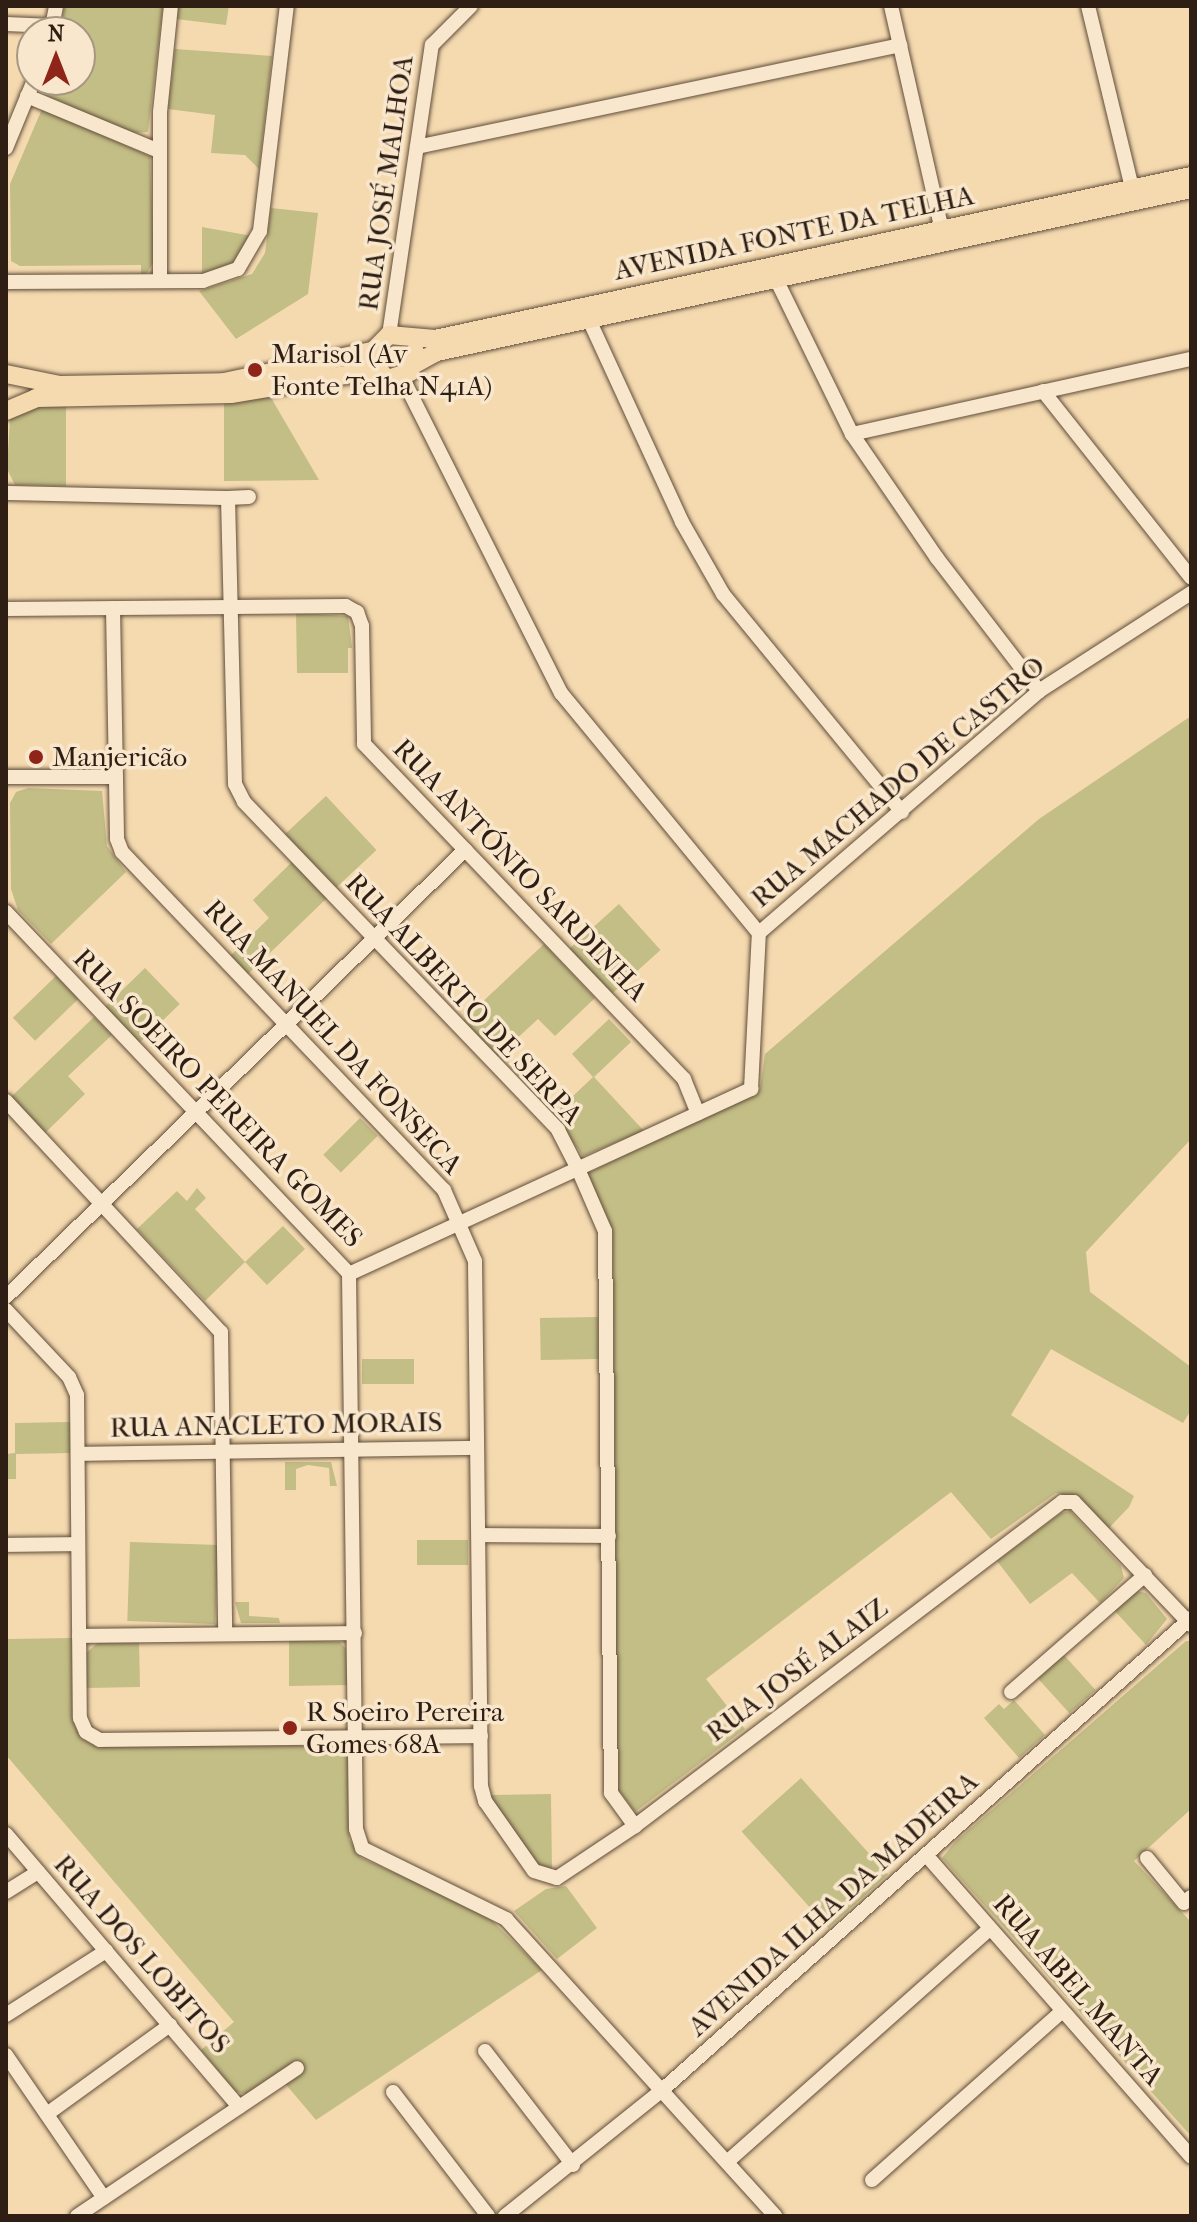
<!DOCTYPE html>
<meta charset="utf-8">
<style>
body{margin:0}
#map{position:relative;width:1197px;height:2222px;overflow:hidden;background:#f5dab0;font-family:"IM FELL French Canon",serif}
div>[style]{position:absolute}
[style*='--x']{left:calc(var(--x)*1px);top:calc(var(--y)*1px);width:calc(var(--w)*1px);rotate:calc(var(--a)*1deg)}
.green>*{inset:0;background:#c3bd86;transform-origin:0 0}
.roads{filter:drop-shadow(0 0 2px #604d3a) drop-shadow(0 0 2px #604d3a)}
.minor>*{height:14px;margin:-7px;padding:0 7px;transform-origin:7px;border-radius:7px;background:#f8e7cc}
.major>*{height:18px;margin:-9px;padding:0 9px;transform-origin:9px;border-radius:9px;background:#f5dab0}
.dots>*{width:22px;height:22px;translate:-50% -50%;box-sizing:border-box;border:4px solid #f8e7cc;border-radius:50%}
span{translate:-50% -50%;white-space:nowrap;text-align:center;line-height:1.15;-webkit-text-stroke:7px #f8e7cc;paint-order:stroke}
.street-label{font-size:28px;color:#2e1e13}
.poi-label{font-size:28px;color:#2e1e13}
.left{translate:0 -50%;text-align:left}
.frame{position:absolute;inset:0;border:8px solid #2e1e13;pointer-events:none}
.north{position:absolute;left:16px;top:16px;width:80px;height:80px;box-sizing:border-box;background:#f8e7cc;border:2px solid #a79782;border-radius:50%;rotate:0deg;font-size:22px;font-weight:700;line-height:32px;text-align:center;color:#2e1e13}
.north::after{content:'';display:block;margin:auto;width:28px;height:36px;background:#8f2418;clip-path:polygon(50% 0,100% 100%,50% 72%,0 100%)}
</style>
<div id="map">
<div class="green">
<div style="clip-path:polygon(64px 6px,163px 6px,148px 132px,133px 133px,45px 95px,44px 80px,80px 80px,80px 32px,61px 32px)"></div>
<div style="clip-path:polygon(177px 6px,229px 6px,226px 25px,176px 19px)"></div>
<div style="clip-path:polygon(175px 49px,272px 56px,259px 169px,245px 155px,211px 153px,215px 115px,168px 109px)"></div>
<div style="clip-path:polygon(42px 109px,150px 156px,154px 261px,147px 273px,141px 275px,141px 265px,20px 266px,11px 261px,10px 184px)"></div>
<div style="clip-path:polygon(271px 208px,318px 213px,308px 294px,236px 339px,199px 291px,252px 274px,265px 253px)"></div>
<div style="clip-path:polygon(202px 227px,252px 236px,231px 266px,202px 275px)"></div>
<div style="clip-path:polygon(270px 396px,319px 480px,224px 481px,224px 403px)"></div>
<div style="clip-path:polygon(66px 406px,66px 486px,15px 485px,7px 469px,10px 419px,36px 407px)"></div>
<div style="clip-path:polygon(296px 613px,348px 616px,352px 648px,348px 648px,348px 673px,297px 673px)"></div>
<div style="clip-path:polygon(1191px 716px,1191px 1139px,1086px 1252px,1090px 1292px,1191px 1367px,1191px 1410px,1183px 1423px,1051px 1349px,1011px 1415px,1134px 1496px,1129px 1507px,1107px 1530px,1082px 1500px,1056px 1493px,991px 1539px,951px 1492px,706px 1679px,745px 1729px,635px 1812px,617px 1788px,613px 1233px,586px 1174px,760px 1089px,765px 1054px,1039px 819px)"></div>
<div style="clip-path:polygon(28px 788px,102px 791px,107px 846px,126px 872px,51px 944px,18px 910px,11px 889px,10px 803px,16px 792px)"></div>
<div style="left:326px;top:796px;width:74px;height:57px;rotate:47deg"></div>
<div style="clip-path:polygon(293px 861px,327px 898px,247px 975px,229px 957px,269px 918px,253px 900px)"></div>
<div style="left:619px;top:904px;width:62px;height:69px;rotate:48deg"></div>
<div style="clip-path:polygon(544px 944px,595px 998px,555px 1036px,538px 1019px,497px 1057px,462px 1021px)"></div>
<div style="left:145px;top:968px;width:50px;height:56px;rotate:46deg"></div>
<div style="left:56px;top:976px;width:32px;height:60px;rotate:46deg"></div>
<div style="clip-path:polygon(94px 1017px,112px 1035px,68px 1076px,85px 1094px,45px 1133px,11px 1097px)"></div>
<div style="clip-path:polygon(609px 1019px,631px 1042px,594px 1077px,644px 1131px,583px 1156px,553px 1115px,593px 1077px,572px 1054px)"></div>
<div style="left:360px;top:1118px;width:25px;height:52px;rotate:45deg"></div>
<div style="clip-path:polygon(197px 1188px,206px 1198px,195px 1209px,245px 1262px,283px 1226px,305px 1249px,267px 1285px,245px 1262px,205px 1301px,137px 1229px,177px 1191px,187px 1201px)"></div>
<div style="left:598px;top:1317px;width:42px;height:58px;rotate:89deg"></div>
<div style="left:362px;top:1359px;width:52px;height:25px"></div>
<div style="clip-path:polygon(71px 1422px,71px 1453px,16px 1454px,16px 1479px,6px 1479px,6px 1454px,15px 1453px,15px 1423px)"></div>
<div style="clip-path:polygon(285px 1462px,331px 1462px,337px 1486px,330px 1486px,329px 1468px,308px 1465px,296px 1469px,296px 1490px,285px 1490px)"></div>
<div style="clip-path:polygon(1070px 1511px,1121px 1566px,1124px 1578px,1100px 1603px,1072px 1573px,1030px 1604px,997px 1561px,1061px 1513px)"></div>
<div style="left:468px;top:1540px;width:25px;height:51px;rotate:90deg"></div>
<div style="left:218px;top:1545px;width:79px;height:88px;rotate:92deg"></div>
<div style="clip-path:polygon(1137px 1591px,1146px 1593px,1167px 1619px,1146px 1645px,1114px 1610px)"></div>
<div style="clip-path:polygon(235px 1602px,249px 1602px,249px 1616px,279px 1618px,280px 1623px,241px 1623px)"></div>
<div style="clip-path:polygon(7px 1618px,7px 1639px,73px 1638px,74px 1722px,82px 1739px,91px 1744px,343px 1746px,348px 1757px,349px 1839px,361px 1858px,483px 1912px,542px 1970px,316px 2120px,277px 2074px,247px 2094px,236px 2092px,201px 2050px,234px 2022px,6px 1755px)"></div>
<div style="clip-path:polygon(289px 1640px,340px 1642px,346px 1649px,347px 1685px,289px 1686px)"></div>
<div style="clip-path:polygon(1186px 1641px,1191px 1641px,1191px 1809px,1134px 1861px,1191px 1922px,1191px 2136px,942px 1858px,955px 1842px)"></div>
<div style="clip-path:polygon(99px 1642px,139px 1642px,140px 1687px,86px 1688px,86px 1653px)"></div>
<div style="left:1064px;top:1655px;width:47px;height:35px;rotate:48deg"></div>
<div style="clip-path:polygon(1014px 1700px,1045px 1735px,1019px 1758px,984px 1718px,999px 1704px,1004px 1709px)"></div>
<div style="left:801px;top:1778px;width:130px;height:80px;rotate:48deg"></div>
<div style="clip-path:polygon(551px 1794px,552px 1873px,539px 1866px,489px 1795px)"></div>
<div style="clip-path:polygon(566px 1886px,597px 1928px,557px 1959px,514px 1911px,546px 1889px)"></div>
</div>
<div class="roads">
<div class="minor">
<div style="--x:891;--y:6;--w:240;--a:77.2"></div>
<div style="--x:1088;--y:6;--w:195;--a:76.4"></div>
<div style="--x:6;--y:24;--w:47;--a:2.4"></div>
<div style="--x:51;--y:32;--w:26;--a:-79"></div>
<div style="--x:27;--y:96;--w:143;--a:22.6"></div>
<div style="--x:417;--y:147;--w:494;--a:-11.9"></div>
<div style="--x:6;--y:148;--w:74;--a:-67.6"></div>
<div style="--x:776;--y:279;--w:173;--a:63.9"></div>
<div style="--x:852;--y:434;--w:150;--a:55.6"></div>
<div style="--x:937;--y:558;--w:168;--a:52.5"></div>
<div style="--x:160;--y:281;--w:169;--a:-90"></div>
<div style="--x:160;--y:112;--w:107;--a:-84.1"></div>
<div style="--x:6;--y:282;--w:197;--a:-0.3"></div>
<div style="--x:203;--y:281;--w:37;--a:-19"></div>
<div style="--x:238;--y:269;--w:44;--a:-59.9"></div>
<div style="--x:260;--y:231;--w:227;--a:-83.2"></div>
<div style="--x:585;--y:311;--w:232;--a:65.3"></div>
<div style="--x:682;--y:522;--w:83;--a:60.3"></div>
<div style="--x:723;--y:594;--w:282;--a:50.6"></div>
<div style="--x:389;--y:335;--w:293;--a:-81.6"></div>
<div style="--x:432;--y:45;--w:55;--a:-45"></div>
<div style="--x:402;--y:377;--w:354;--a:63.3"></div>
<div style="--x:561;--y:693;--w:311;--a:50.5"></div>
<div style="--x:1043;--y:391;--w:238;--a:51.6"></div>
<div style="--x:852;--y:434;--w:347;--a:-12.5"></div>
<div style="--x:6;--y:493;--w:222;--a:1.3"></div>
<div style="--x:228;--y:498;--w:286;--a:88.6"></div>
<div style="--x:235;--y:784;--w:20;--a:63"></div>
<div style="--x:244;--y:802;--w:454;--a:46.2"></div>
<div style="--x:558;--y:1130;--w:44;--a:62.9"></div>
<div style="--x:578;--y:1169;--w:68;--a:66.5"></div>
<div style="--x:605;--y:1231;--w:562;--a:89.39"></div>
<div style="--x:611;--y:1793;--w:41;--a:54"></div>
<div style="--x:228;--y:498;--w:21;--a:-3"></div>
<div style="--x:113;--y:608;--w:231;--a:89"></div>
<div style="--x:117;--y:839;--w:14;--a:69"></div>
<div style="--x:122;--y:852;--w:467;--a:46.4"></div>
<div style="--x:444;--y:1190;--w:77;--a:66.4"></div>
<div style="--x:475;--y:1261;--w:525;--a:89.35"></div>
<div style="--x:481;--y:1786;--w:16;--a:75"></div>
<div style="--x:485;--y:1801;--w:85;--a:55"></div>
<div style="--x:534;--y:1871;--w:24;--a:17"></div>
<div style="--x:557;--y:1878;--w:94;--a:-33.7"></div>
<div style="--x:635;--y:1826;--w:536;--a:-37.19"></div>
<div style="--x:1062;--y:1502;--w:12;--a:0"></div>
<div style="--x:1074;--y:1502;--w:170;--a:46.4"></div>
<div style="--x:6;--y:609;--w:340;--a:-0.5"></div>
<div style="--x:346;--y:606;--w:13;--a:29"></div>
<div style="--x:357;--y:612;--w:15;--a:70"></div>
<div style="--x:362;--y:626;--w:118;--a:89"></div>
<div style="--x:364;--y:744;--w:463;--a:46.3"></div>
<div style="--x:684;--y:1079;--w:37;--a:68"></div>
<div style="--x:6;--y:777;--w:110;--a:0"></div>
<div style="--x:6;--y:912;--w:499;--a:46.5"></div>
<div style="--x:349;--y:1274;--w:555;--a:89.28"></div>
<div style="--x:356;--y:1829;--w:20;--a:72"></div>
<div style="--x:362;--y:1848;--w:161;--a:26.2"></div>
<div style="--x:506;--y:1919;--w:401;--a:47.8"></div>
<div style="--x:759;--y:933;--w:370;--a:-40.8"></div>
<div style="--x:1039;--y:691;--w:181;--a:-32.8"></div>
<div style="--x:6;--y:1101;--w:316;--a:47.1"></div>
<div style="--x:221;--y:1332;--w:302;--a:89.2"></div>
<div style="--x:349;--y:1274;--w:443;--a:-24.7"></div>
<div style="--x:751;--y:1089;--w:156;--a:-87.1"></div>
<div style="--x:6;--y:1297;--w:641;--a:-44.24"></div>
<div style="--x:6;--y:1310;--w:92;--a:46.8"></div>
<div style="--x:69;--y:1377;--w:20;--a:66"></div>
<div style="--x:77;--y:1395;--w:323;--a:89.5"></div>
<div style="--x:80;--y:1718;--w:15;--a:67"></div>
<div style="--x:86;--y:1732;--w:16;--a:30"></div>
<div style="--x:100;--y:1740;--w:381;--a:-0.6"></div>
<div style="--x:78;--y:1454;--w:396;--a:-0.9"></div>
<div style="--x:479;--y:1535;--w:130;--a:0.4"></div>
<div style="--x:6;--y:1545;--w:72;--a:-0.8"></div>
<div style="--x:79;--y:1636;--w:276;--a:-0.6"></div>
<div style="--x:1011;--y:1692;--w:178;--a:-41.1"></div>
<div style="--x:6;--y:1834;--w:359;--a:49.5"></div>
<div style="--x:927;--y:1856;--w:400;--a:48.7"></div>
<div style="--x:1147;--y:1858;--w:58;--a:50.6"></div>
<div style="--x:1184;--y:1903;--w:9;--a:-41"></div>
<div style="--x:6;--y:1892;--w:38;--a:-32"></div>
<div style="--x:6;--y:2015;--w:119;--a:-32.6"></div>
<div style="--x:485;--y:2051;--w:144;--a:52.3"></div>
<div style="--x:6;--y:2055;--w:173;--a:55.6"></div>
<div style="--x:393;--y:2092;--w:156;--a:52.5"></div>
<div style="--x:47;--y:2114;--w:152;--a:-35.9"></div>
<div style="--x:727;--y:2162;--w:351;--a:-41.6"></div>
<div style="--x:872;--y:2180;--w:253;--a:-41.6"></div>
<div style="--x:77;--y:2216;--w:265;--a:-33.9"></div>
<div style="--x:505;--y:2216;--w:198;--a:-38.7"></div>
<div style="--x:660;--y:2092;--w:712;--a:-41.75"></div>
</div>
<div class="major">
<div style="--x:415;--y:364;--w:25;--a:-29"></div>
<div style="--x:437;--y:352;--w:771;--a:-12.2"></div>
<div style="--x:6;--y:374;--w:55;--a:11.5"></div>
<div style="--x:60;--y:385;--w:164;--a:-1"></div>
<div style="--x:224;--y:382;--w:152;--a:-11.8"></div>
<div style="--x:384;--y:376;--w:19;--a:-129"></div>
<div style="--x:372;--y:361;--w:10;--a:-84"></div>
<div style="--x:373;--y:351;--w:23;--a:-45"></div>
<div style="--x:389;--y:335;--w:46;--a:5"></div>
<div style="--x:435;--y:339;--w:773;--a:-12.17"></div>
<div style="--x:6;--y:411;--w:33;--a:-23"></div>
<div style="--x:36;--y:398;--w:195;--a:-1.2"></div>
<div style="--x:231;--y:394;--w:129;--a:-9.4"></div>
<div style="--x:358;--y:373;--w:33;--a:9"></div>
<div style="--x:391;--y:378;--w:20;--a:-18"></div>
<div style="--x:410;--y:372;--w:21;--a:-76"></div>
</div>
</div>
<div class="dots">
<div style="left:255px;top:370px;background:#8f2418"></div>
<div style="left:36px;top:757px;background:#8f2418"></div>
<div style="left:290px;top:1728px;background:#8f2418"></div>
</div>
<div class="street-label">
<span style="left:386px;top:183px;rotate:-82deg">RUA JOSÉ MALHOA</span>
<span style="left:794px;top:233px;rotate:-12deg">AVENIDA FONTE DA TELHA</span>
<span style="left:898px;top:782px;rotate:-40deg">RUA MACHADO DE CASTRO</span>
<span style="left:520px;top:870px;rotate:46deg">RUA ANTÓNIO SARDINHA</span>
<span style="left:464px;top:999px;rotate:47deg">RUA ALBERTO DE SERPA</span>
<span style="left:333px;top:1037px;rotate:47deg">RUA MANUEL DA FONSECA</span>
<span style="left:218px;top:1098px;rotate:46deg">RUA SOEIRO PEREIRA GOMES</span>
<span style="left:276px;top:1425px;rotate:-1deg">RUA ANACLETO MORAIS</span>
<span style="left:797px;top:1670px;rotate:-37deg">RUA JOSÉ ALAIZ</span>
<span style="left:833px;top:1904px;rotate:-42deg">AVENIDA ILHA DA MADEIRA</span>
<span style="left:142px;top:1954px;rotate:49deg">RUA DOS LOBITOS</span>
<span style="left:1078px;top:1990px;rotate:49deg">RUA ABEL MANTA</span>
</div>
<div class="poi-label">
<span class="left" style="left:271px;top:370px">Marisol (Av<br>Fonte Telha N41A)</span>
<span class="left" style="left:52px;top:757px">Manjericão</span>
<span class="left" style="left:306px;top:1728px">R Soeiro Pereira<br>Gomes 68A</span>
</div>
<div class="frame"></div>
<div class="north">N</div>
</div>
